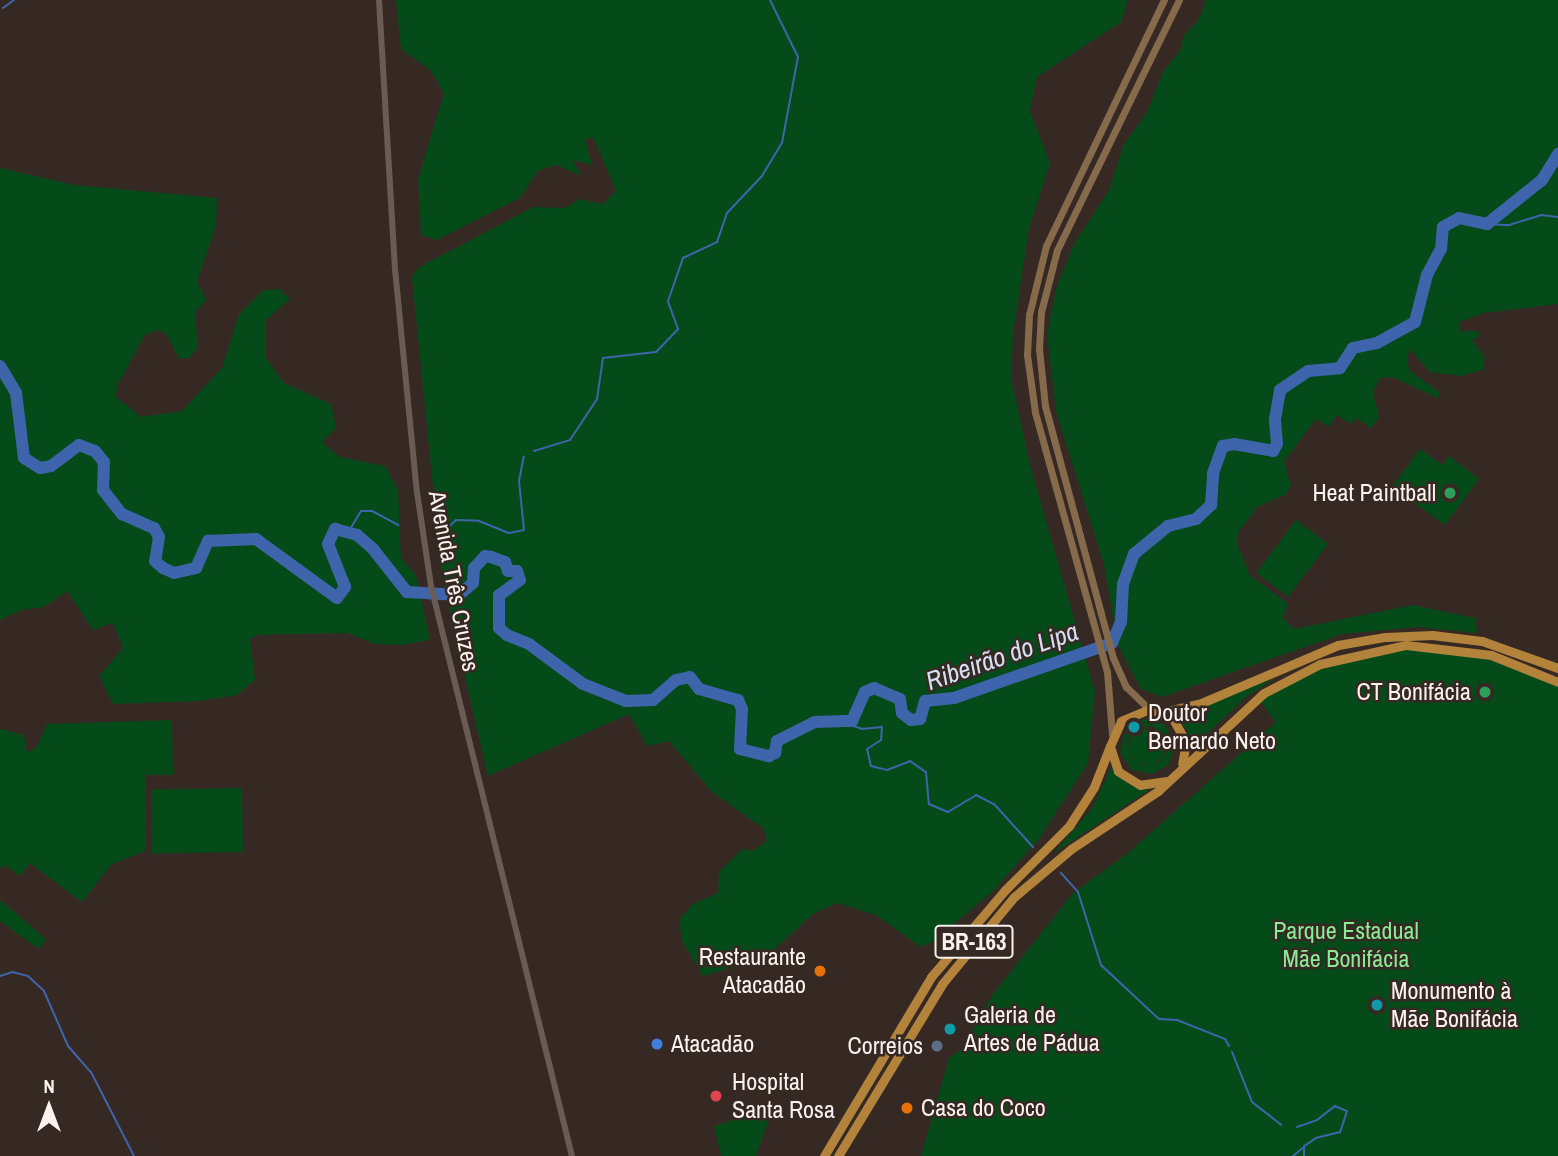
<!DOCTYPE html>
<meta charset="utf-8">
<style>
body{margin:0}
#map{position:relative;width:1558px;height:1156px;overflow:hidden;background:#362923;font-family:"Archivo Narrow",sans-serif}
div>[style]{position:absolute}
[style*='--x']{left:calc(var(--x)*1px);top:calc(var(--y)*1px);width:calc(var(--w)*1px);rotate:calc(var(--a)*1deg)}
.green>*{inset:0;background:#054b19;transform-origin:0 0}
.round{border-radius:50%}
.stream>*{height:2px;margin:-1px;padding:0 1px;transform-origin:1px;border-radius:1px;background:#3e65ab}
.river>*{height:12px;margin:-6px;padding:0 6px;transform-origin:6px;border-radius:6px;background:#3e65ab}
.tertiary>*{height:6px;margin:-3px;padding:0 3px;transform-origin:3px;border-radius:3px;background:#6a5c54}
.secondary>*{height:7px;margin:-3.5px;padding:0 3.5px;transform-origin:3.5px;border-radius:3.5px;background:#856b4b}
.trunk>*{height:9px;margin:-4.5px;padding:0 4.5px;transform-origin:4.5px;border-radius:4.5px;background:#b3833c}
.dots>*{width:19px;height:19px;translate:-50% -50%;box-sizing:border-box;border:4px solid #362923;border-radius:50%}
span{translate:-50% -50%;white-space:nowrap;text-align:center;line-height:1.15;-webkit-text-stroke:5px #362923;paint-order:stroke}
.shield-label span{padding:2px 5px;background:#362923;border:2px solid;border-radius:5px;-webkit-text-stroke-width:0}
.shield-label{font-size:23px;color:#fbf2ee;font-weight:700}
.poi-label{font-size:24px;color:#fbf2ee}
.right{translate:-100% -50%;text-align:right}
.left{translate:0 -50%;text-align:left}
.street-label{font-size:24px;color:#fbf2ee}
.park-label{font-size:24px;color:#88eb96}
.water-label{font-size:26px;color:#d5e0f4;font-style:italic}
.north{position:absolute;left:14px;top:1072px;width:70px;height:70px;-webkit-text-stroke:5px #362923;paint-order:stroke;rotate:0deg;font-size:19px;font-weight:700;line-height:28px;text-align:center;color:#fbf2ee}
.north::after{content:'';display:block;margin:auto;width:24px;height:32px;background:#fbf2ee;clip-path:polygon(50% 0,100% 100%,50% 72%,0 100%)}
</style>
<div id="map">
<div class="green">
<div style="clip-path:polygon(396px 0,1128px 0,1121px 22px,1037px 77px,1030px 111px,1050px 163px,1029px 228px,1013px 334px,1011px 379px,1031px 469px,1095px 691px,1088px 763px,1039px 839px,993px 891px,934px 941px,921px 947px,876px 915px,837px 903px,813px 914px,767px 956px,703px 976px,682px 941px,679px 920px,693px 904px,718px 893px,719px 872px,742px 849px,752px 851px,767px 841px,763px 828px,711px 791px,669px 741px,647px 746px,629px 714px,488px 776px,442px 576px,412px 278px,418px 268px,533px 207px,565px 208px,579px 199px,603px 204px,616px 191px,593px 137px,585px 140px,592px 165px,573px 160px,581px 176px,556px 165px,538px 171px,520px 198px,437px 240px,421px 235px,418px 179px,444px 93px,430px 70px,401px 49px)"></div>
<div style="clip-path:polygon(1206px 0,1558px 0,1558px 304px,1484px 313px,1459px 322px,1459px 331px,1477px 331px,1480px 336px,1472px 340px,1485px 358px,1483px 370px,1474px 372px,1462px 376px,1430px 372px,1411px 350px,1407px 356px,1409px 370px,1440px 393px,1438px 398px,1392px 377px,1380px 378px,1373px 392px,1379px 417px,1371px 428px,1356px 418px,1351px 424px,1337px 415px,1329px 427px,1316px 419px,1284px 462px,1291px 485px,1287px 494px,1257px 507px,1238px 533px,1238px 546px,1250px 575px,1288px 604px,1283px 618px,1294px 629px,1413px 605px,1475px 618px,1477px 633px,1418px 627px,1342px 634px,1162px 697px,1141px 689px,1118px 645px,1104px 565px,1056px 411px,1047px 334px,1056px 289px,1073px 246px,1110px 188px,1123px 146px,1147px 112px,1164px 70px,1180px 51px,1184px 36px,1199px 19px)"></div>
<div style="clip-path:polygon(0 168px,74px 185px,217px 198px,216px 226px,197px 282px,206px 300px,195px 312px,198px 348px,189px 358px,179px 359px,167px 335px,158px 330px,145px 335px,117px 386px,116px 397px,141px 417px,182px 411px,222px 368px,239px 314px,264px 290px,279px 289px,290px 299px,266px 320px,266px 358px,284px 383px,331px 404px,336px 428px,322px 442px,340px 457px,385px 466px,398px 490px,401px 558px,416px 575px,430px 640px,401px 645px,375px 644px,347px 633px,257px 635px,250px 639px,255px 680px,237px 695px,199px 701px,113px 704px,99px 676px,123px 648px,113px 623px,93px 630px,67px 591px,44px 607px,22px 610px,0 620px)"></div>
<div style="clip-path:polygon(1420px 449px,1442px 465px,1449px 456px,1479px 479px,1445px 525px,1392px 487px)"></div>
<div style="left:1296px;top:520px;width:40px;height:66px;rotate:37deg"></div>
<div style="clip-path:polygon(1407px 649px,1475px 655px,1558px 684px,1558px 1156px,921px 1156px,949px 1058px,963px 1048px,993px 994px,1073px 893px,1128px 853px,1276px 722px,1260px 701px,1294px 680px,1333px 664px)"></div>
<div style="clip-path:polygon(1274px 678px,1245px 698px,1190px 749px,1187px 730px,1176px 716px)"></div>
<div style="clip-path:polygon(evenodd,1143px 719px,1164px 724px,1175px 743px,1169px 764px,1152px 774px,1132px 770px,1120px 752px,1126px 729px,1143px 719px,1152px 726px,1164px 734px,1168px 750px,1159px 763px,1143px 766px,1131px 758px,1127px 741px,1137px 728px,1152px 726px)"></div>
<div style="clip-path:polygon(172px 720px,173px 775px,145px 775px,146px 851px,112px 864px,82px 902px,30px 863px,20px 876px,6px 866px,0 868px,0 729px,24px 735px,27px 752px,36px 748px,47px 724px)"></div>
<div class="round" style="left:1129px;top:729px;width:36px;height:36px"></div>
<div style="clip-path:polygon(1111px 768px,1131px 786px,1150px 789px,1053px 854px,1093px 807px)"></div>
<div style="left:242px;top:788px;width:64px;height:91px;rotate:89deg"></div>
<div style="clip-path:polygon(0 900px,46px 939px,39px 949px,0 921px)"></div>
<div style="clip-path:polygon(773px 1108px,756px 1156px,721px 1156px,714px 1126px)"></div>
</div>
<div class="stream">
<div style="--x:3;--y:8;--w:14;--a:-36"></div>
<div style="--x:1487;--y:224;--w:22;--a:3"></div>
<div style="--x:1509;--y:225;--w:34;--a:-17"></div>
<div style="--x:1541;--y:215;--w:17;--a:7"></div>
<div style="--x:534;--y:451;--w:38;--a:-17"></div>
<div style="--x:570;--y:440;--w:49;--a:-56.6"></div>
<div style="--x:597;--y:399;--w:41;--a:-81.7"></div>
<div style="--x:603;--y:358;--w:53;--a:-6.5"></div>
<div style="--x:656;--y:352;--w:32;--a:-46"></div>
<div style="--x:678;--y:329;--w:30;--a:-110"></div>
<div style="--x:668;--y:301;--w:46;--a:-70.8"></div>
<div style="--x:683;--y:258;--w:38;--a:-25"></div>
<div style="--x:717;--y:242;--w:31;--a:-71"></div>
<div style="--x:727;--y:213;--w:51;--a:-46.6"></div>
<div style="--x:762;--y:176;--w:39;--a:-59"></div>
<div style="--x:782;--y:143;--w:87;--a:-79.5"></div>
<div style="--x:798;--y:57;--w:64;--a:-116.2"></div>
<div style="--x:349;--y:531;--w:23;--a:-59"></div>
<div style="--x:361;--y:511;--w:11;--a:0"></div>
<div style="--x:372;--y:511;--w:30;--a:28"></div>
<div style="--x:440;--y:535;--w:22;--a:-43"></div>
<div style="--x:456;--y:520;--w:23;--a:2"></div>
<div style="--x:479;--y:521;--w:32;--a:22"></div>
<div style="--x:509;--y:533;--w:15;--a:-11"></div>
<div style="--x:524;--y:530;--w:49;--a:-95.8"></div>
<div style="--x:519;--y:481;--w:25;--a:-79"></div>
<div style="--x:841;--y:722;--w:22;--a:18"></div>
<div style="--x:862;--y:729;--w:20;--a:-6"></div>
<div style="--x:882;--y:727;--w:13;--a:94"></div>
<div style="--x:881;--y:740;--w:17;--a:147"></div>
<div style="--x:867;--y:749;--w:17;--a:77"></div>
<div style="--x:871;--y:766;--w:16;--a:14"></div>
<div style="--x:887;--y:770;--w:25;--a:-21"></div>
<div style="--x:910;--y:761;--w:19;--a:35"></div>
<div style="--x:926;--y:772;--w:32;--a:85"></div>
<div style="--x:929;--y:804;--w:21;--a:23"></div>
<div style="--x:948;--y:812;--w:33;--a:-31"></div>
<div style="--x:976;--y:795;--w:20;--a:27"></div>
<div style="--x:994;--y:804;--w:58;--a:47.8"></div>
<div style="--x:1061;--y:873;--w:25;--a:48"></div>
<div style="--x:1078;--y:892;--w:77;--a:72.5"></div>
<div style="--x:1101;--y:965;--w:79;--a:43"></div>
<div style="--x:1159;--y:1019;--w:18;--a:3"></div>
<div style="--x:1177;--y:1020;--w:52;--a:21.6"></div>
<div style="--x:1225;--y:1039;--w:8;--a:60"></div>
<div style="--x:0;--y:976;--w:13;--a:-18"></div>
<div style="--x:12;--y:972;--w:16;--a:14"></div>
<div style="--x:28;--y:976;--w:22;--a:43"></div>
<div style="--x:44;--y:991;--w:60;--a:66.4"></div>
<div style="--x:68;--y:1046;--w:35;--a:49"></div>
<div style="--x:91;--y:1072;--w:94;--a:62.9"></div>
<div style="--x:1232;--y:1052;--w:54;--a:68.2"></div>
<div style="--x:1252;--y:1102;--w:37;--a:38"></div>
<div style="--x:1297;--y:1127;--w:21;--a:-19"></div>
<div style="--x:1317;--y:1120;--w:23;--a:-38"></div>
<div style="--x:1335;--y:1106;--w:13;--a:23"></div>
<div style="--x:1347;--y:1111;--w:22;--a:108"></div>
<div style="--x:1340;--y:1132;--w:25;--a:166"></div>
<div style="--x:1316;--y:1138;--w:14;--a:146"></div>
<div style="--x:1304;--y:1146;--w:10;--a:90"></div>
<div style="--x:1293;--y:1156;--w:13;--a:-39"></div>
</div>
<div class="river">
<div style="--x:0;--y:366;--w:31;--a:59"></div>
<div style="--x:16;--y:393;--w:65;--a:83"></div>
<div style="--x:24;--y:458;--w:19;--a:32"></div>
<div style="--x:40;--y:468;--w:11;--a:-10"></div>
<div style="--x:51;--y:466;--w:35;--a:-37"></div>
<div style="--x:79;--y:445;--w:17;--a:21"></div>
<div style="--x:95;--y:451;--w:14;--a:51"></div>
<div style="--x:104;--y:462;--w:28;--a:92"></div>
<div style="--x:103;--y:490;--w:31;--a:52"></div>
<div style="--x:122;--y:514;--w:35;--a:24"></div>
<div style="--x:154;--y:528;--w:10;--a:61"></div>
<div style="--x:159;--y:537;--w:24;--a:99"></div>
<div style="--x:155;--y:561;--w:11;--a:41"></div>
<div style="--x:163;--y:568;--w:12;--a:24"></div>
<div style="--x:174;--y:573;--w:23;--a:-13"></div>
<div style="--x:196;--y:568;--w:30;--a:-66"></div>
<div style="--x:208;--y:541;--w:48;--a:-2.4"></div>
<div style="--x:256;--y:539;--w:100;--a:36.1"></div>
<div style="--x:337;--y:598;--w:14;--a:-54"></div>
<div style="--x:345;--y:587;--w:46;--a:-111.6"></div>
<div style="--x:328;--y:544;--w:17;--a:-65"></div>
<div style="--x:335;--y:529;--w:23;--a:15"></div>
<div style="--x:357;--y:535;--w:21;--a:41"></div>
<div style="--x:373;--y:549;--w:55;--a:51.7"></div>
<div style="--x:407;--y:592;--w:52;--a:3.3"></div>
<div style="--x:459;--y:595;--w:18;--a:-41"></div>
<div style="--x:473;--y:583;--w:15;--a:-86"></div>
<div style="--x:474;--y:568;--w:16;--a:-47"></div>
<div style="--x:485;--y:556;--w:6;--a:9"></div>
<div style="--x:491;--y:557;--w:15;--a:20"></div>
<div style="--x:505;--y:562;--w:9;--a:72"></div>
<div style="--x:508;--y:571;--w:9;--a:0"></div>
<div style="--x:517;--y:571;--w:9;--a:72"></div>
<div style="--x:520;--y:580;--w:26;--a:144"></div>
<div style="--x:499;--y:595;--w:33;--a:90"></div>
<div style="--x:499;--y:628;--w:11;--a:41"></div>
<div style="--x:507;--y:635;--w:24;--a:22"></div>
<div style="--x:529;--y:644;--w:67;--a:36.5"></div>
<div style="--x:583;--y:684;--w:46;--a:21.6"></div>
<div style="--x:626;--y:701;--w:27;--a:-2"></div>
<div style="--x:653;--y:700;--w:30;--a:-41"></div>
<div style="--x:676;--y:680;--w:14;--a:-12"></div>
<div style="--x:690;--y:677;--w:15;--a:53"></div>
<div style="--x:699;--y:689;--w:41;--a:15.8"></div>
<div style="--x:738;--y:700;--w:10;--a:66"></div>
<div style="--x:742;--y:709;--w:40;--a:92.9"></div>
<div style="--x:740;--y:749;--w:30;--a:14"></div>
<div style="--x:769;--y:756;--w:7;--a:-27"></div>
<div style="--x:775;--y:753;--w:12;--a:-81"></div>
<div style="--x:777;--y:741;--w:42;--a:-26.6"></div>
<div style="--x:815;--y:722;--w:37;--a:-2"></div>
<div style="--x:852;--y:721;--w:32;--a:-66"></div>
<div style="--x:865;--y:692;--w:10;--a:-24"></div>
<div style="--x:874;--y:688;--w:28;--a:23"></div>
<div style="--x:900;--y:699;--w:14;--a:82"></div>
<div style="--x:902;--y:713;--w:11;--a:38"></div>
<div style="--x:911;--y:720;--w:9;--a:-6"></div>
<div style="--x:920;--y:719;--w:19;--a:-74"></div>
<div style="--x:925;--y:701;--w:29;--a:-6"></div>
<div style="--x:954;--y:698;--w:167;--a:-19.2"></div>
<div style="--x:1112;--y:643;--w:23;--a:-67"></div>
<div style="--x:1121;--y:622;--w:38;--a:-87"></div>
<div style="--x:1123;--y:584;--w:32;--a:-70"></div>
<div style="--x:1134;--y:554;--w:44;--a:-39.5"></div>
<div style="--x:1168;--y:526;--w:29;--a:-14"></div>
<div style="--x:1196;--y:519;--w:21;--a:-43"></div>
<div style="--x:1211;--y:505;--w:32;--a:-86"></div>
<div style="--x:1213;--y:473;--w:29;--a:-70"></div>
<div style="--x:1223;--y:446;--w:11;--a:-10"></div>
<div style="--x:1234;--y:444;--w:40;--a:10"></div>
<div style="--x:1273;--y:451;--w:8;--a:-60"></div>
<div style="--x:1277;--y:444;--w:25;--a:-95"></div>
<div style="--x:1275;--y:419;--w:29;--a:-80"></div>
<div style="--x:1280;--y:390;--w:34;--a:-34"></div>
<div style="--x:1308;--y:371;--w:32;--a:-5"></div>
<div style="--x:1340;--y:368;--w:24;--a:-57"></div>
<div style="--x:1353;--y:348;--w:25;--a:-12"></div>
<div style="--x:1377;--y:343;--w:43;--a:-28.9"></div>
<div style="--x:1415;--y:322;--w:49;--a:-75.7"></div>
<div style="--x:1427;--y:275;--w:30;--a:-62"></div>
<div style="--x:1441;--y:249;--w:22;--a:-85"></div>
<div style="--x:1443;--y:227;--w:18;--a:-29"></div>
<div style="--x:1459;--y:218;--w:29;--a:12"></div>
<div style="--x:1487;--y:224;--w:70;--a:-38.7"></div>
<div style="--x:1542;--y:180;--w:31;--a:-58"></div>
</div>
<div class="tertiary">
<div style="--x:379;--y:0;--w:269;--a:86.6"></div>
<div style="--x:395;--y:269;--w:224;--a:84.4"></div>
<div style="--x:417;--y:492;--w:95;--a:81.5"></div>
<div style="--x:431;--y:586;--w:587;--a:76.11"></div>
</div>
<div class="secondary">
<div style="--x:1149;--y:709;--w:32;--a:-136"></div>
<div style="--x:1126;--y:687;--w:32;--a:-114"></div>
<div style="--x:1113;--y:658;--w:261;--a:-105.1"></div>
<div style="--x:1045;--y:406;--w:57;--a:-96"></div>
<div style="--x:1039;--y:349;--w:37;--a:-87"></div>
<div style="--x:1041;--y:312;--w:64;--a:-75.5"></div>
<div style="--x:1057;--y:250;--w:278;--a:-64"></div>
<div style="--x:1112;--y:734;--w:62;--a:-94.6"></div>
<div style="--x:1107;--y:672;--w:270;--a:-105.5"></div>
<div style="--x:1035;--y:412;--w:58;--a:-98"></div>
<div style="--x:1027;--y:355;--w:40;--a:-87.1"></div>
<div style="--x:1029;--y:315;--w:71;--a:-76.2"></div>
<div style="--x:1046;--y:246;--w:273;--a:-64.4"></div>
</div>
<div class="trunk">
<div style="--x:1163;--y:712;--w:37;--a:-13"></div>
<div style="--x:1199;--y:704;--w:151;--a:-23"></div>
<div style="--x:1338;--y:645;--w:48;--a:-9.7"></div>
<div style="--x:1385;--y:637;--w:47;--a:-2.4"></div>
<div style="--x:1432;--y:635;--w:50;--a:6.8"></div>
<div style="--x:1482;--y:641;--w:81;--a:19.6"></div>
<div style="--x:1167;--y:781;--w:27;--a:172"></div>
<div style="--x:1140;--y:785;--w:26;--a:-148"></div>
<div style="--x:1118;--y:771;--w:26;--a:-108"></div>
<div style="--x:1110;--y:746;--w:27;--a:-66"></div>
<div style="--x:1121;--y:721;--w:30;--a:-23"></div>
<div style="--x:1149;--y:709;--w:24;--a:19"></div>
<div style="--x:1172;--y:717;--w:29;--a:61"></div>
<div style="--x:1186;--y:742;--w:22;--a:100"></div>
<div style="--x:824;--y:1156;--w:209;--a:-59.1"></div>
<div style="--x:931;--y:977;--w:114;--a:-49.6"></div>
<div style="--x:1005;--y:890;--w:91;--a:-45"></div>
<div style="--x:1069;--y:826;--w:46;--a:-57.3"></div>
<div style="--x:1094;--y:787;--w:44;--a:-68.7"></div>
<div style="--x:838;--y:1156;--w:201;--a:-58.8"></div>
<div style="--x:942;--y:984;--w:113;--a:-50.4"></div>
<div style="--x:1014;--y:897;--w:75;--a:-40.1"></div>
<div style="--x:1071;--y:849;--w:105;--a:-33.7"></div>
<div style="--x:1158;--y:791;--w:144;--a:-42.8"></div>
<div style="--x:1264;--y:693;--w:63;--a:-27.4"></div>
<div style="--x:1320;--y:664;--w:88;--a:-12.5"></div>
<div style="--x:1406;--y:645;--w:86;--a:6.7"></div>
<div style="--x:1491;--y:655;--w:72;--a:21.9"></div>
</div>
<div class="dots">
<div style="left:1450px;top:493px;background:#2e9e5b"></div>
<div style="left:1485px;top:692px;background:#2e9e5b"></div>
<div style="left:1134px;top:727px;background:#0f9aa8"></div>
<div style="left:820px;top:971px;background:#e8710a"></div>
<div style="left:1377px;top:1005px;background:#0f9aa8"></div>
<div style="left:950px;top:1029px;background:#0f9aa8"></div>
<div style="left:657px;top:1044px;background:#3f7fe0"></div>
<div style="left:937px;top:1046px;background:#5c6f8a"></div>
<div style="left:716px;top:1096px;background:#e0444e"></div>
<div style="left:907px;top:1108px;background:#e8710a"></div>
</div>
<div class="shield-label">
<span style="left:974px;top:942px">BR-163</span>
</div>
<div class="poi-label">
<span class="right" style="left:1436px;top:493px">Heat Paintball</span>
<span class="right" style="left:1471px;top:692px">CT Bonifácia</span>
<span class="left" style="left:1148px;top:727px">Doutor<br>Bernardo Neto</span>
<span class="right" style="left:806px;top:971px">Restaurante<br>Atacadão</span>
<span class="left" style="left:1391px;top:1005px">Monumento à<br>Mãe Bonifácia</span>
<span class="left" style="left:964px;top:1029px">Galeria de<br>Artes de Pádua</span>
<span class="left" style="left:671px;top:1044px">Atacadão</span>
<span class="right" style="left:923px;top:1046px">Correios</span>
<span class="left" style="left:732px;top:1096px">Hospital<br>Santa Rosa</span>
<span class="left" style="left:921px;top:1108px">Casa do Coco</span>
</div>
<div class="street-label">
<span style="left:454px;top:581px;rotate:79deg">Avenida Três Cruzes</span>
</div>
<div class="park-label">
<span style="left:1346px;top:945px">Parque Estadual<br>Mãe Bonifácia</span>
</div>
<div class="water-label">
<span style="left:1002px;top:656px;rotate:-19deg">Ribeirão do Lipa</span>
</div>
<div class="north">N</div>
</div>
